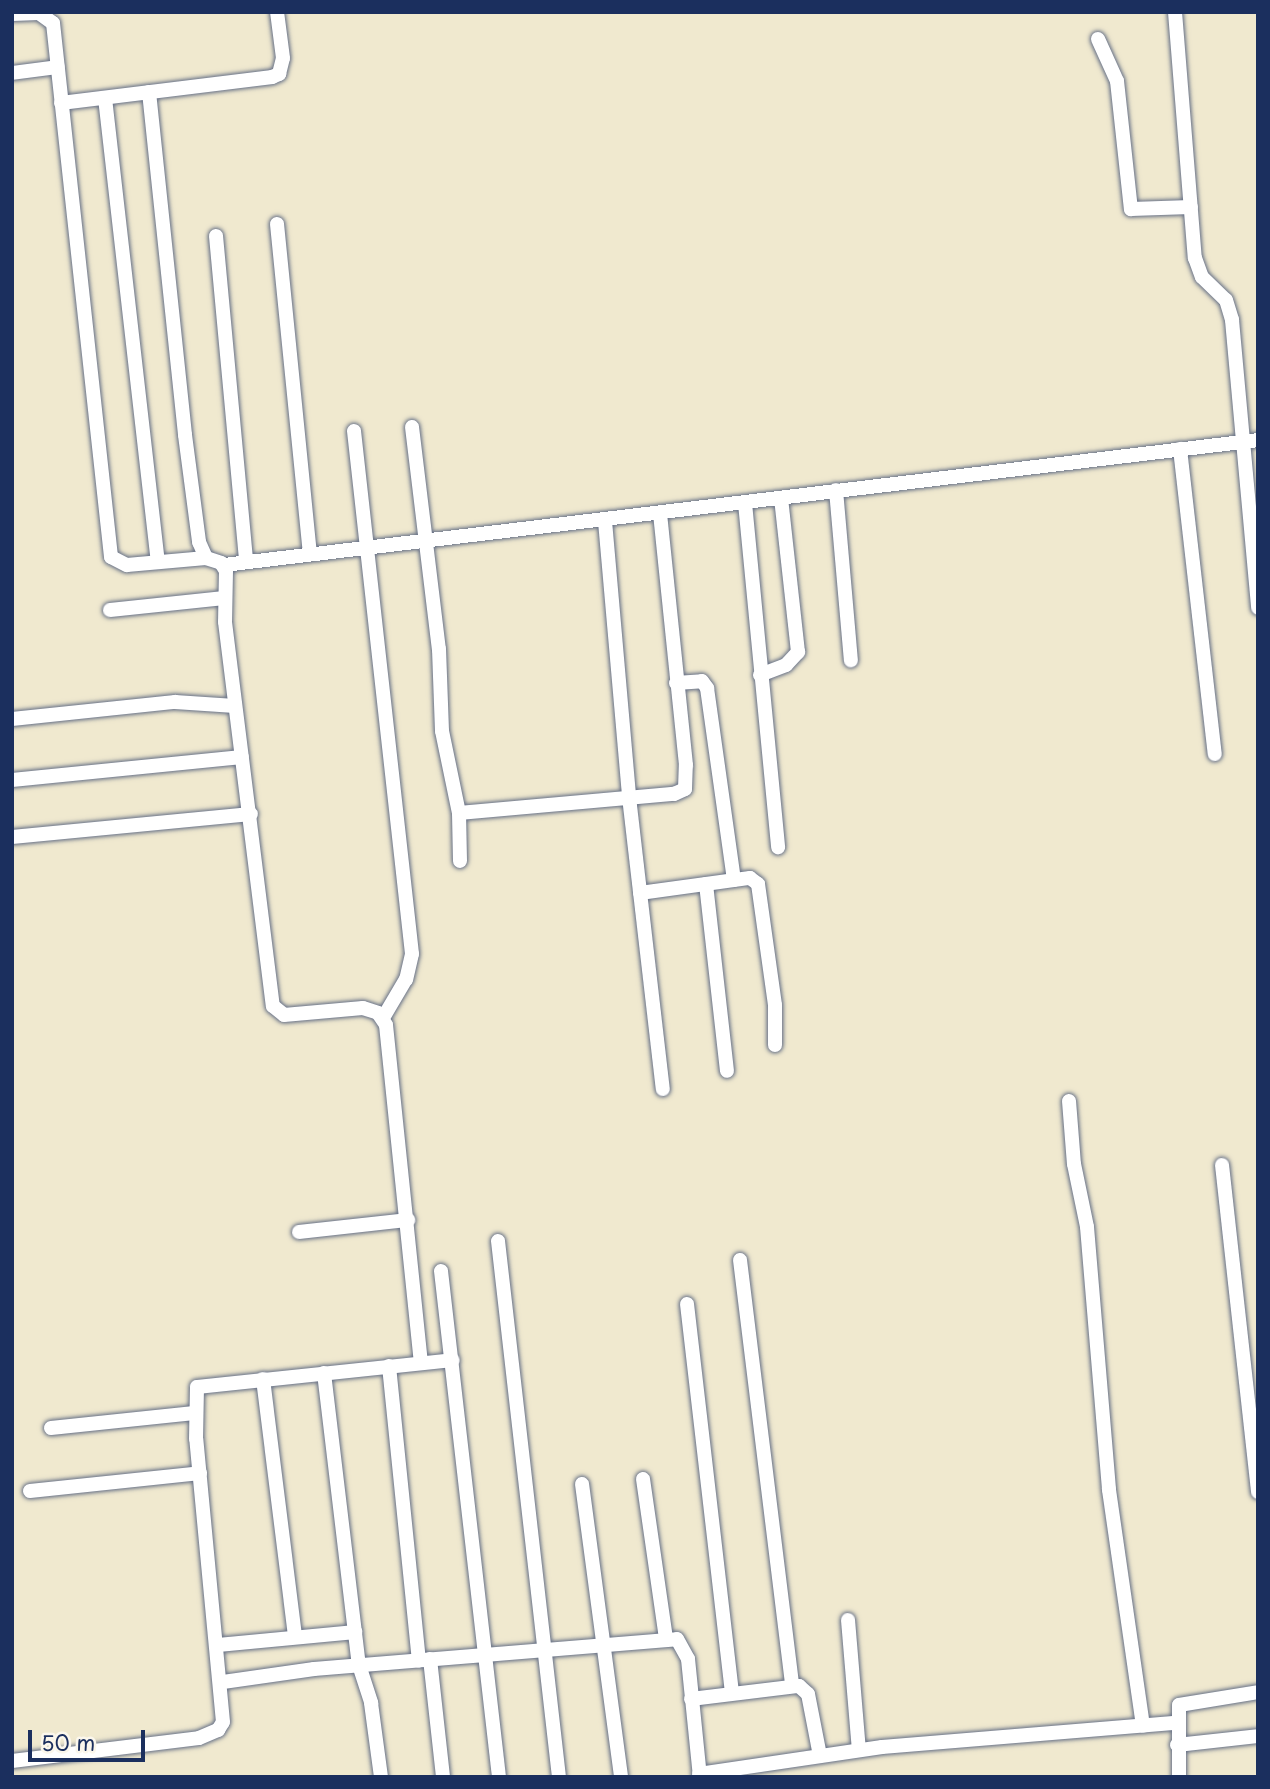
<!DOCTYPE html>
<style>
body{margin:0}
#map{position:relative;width:1270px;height:1789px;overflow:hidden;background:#f0e9cf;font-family:"Playpen Sans",sans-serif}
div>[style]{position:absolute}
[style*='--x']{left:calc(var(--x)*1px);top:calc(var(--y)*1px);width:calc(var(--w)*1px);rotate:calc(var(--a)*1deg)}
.roads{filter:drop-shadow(0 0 2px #667086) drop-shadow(0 0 2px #667086)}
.minor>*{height:14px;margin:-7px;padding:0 7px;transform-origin:7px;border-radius:7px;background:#fff}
span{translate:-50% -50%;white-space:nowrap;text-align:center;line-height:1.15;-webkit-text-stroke:5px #fbf7ec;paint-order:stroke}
.frame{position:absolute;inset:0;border:14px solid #1b2f5e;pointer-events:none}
.scale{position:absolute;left:28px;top:1730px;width:117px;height:32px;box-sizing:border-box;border:4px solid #1b2f5e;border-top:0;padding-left:9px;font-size:21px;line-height:24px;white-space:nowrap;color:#1b2f5e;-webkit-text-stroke:5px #fbf7ec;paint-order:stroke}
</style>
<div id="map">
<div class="roads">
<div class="minor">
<div style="--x:1175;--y:12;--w:247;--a:85.4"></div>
<div style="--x:1195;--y:258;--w:20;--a:70"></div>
<div style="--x:1202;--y:277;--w:33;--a:44"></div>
<div style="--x:1226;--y:300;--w:21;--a:73"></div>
<div style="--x:1232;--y:320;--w:289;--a:84.8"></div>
<div style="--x:12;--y:14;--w:27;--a:-2"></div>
<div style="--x:39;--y:13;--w:17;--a:36"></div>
<div style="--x:53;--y:23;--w:537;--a:83.8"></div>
<div style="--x:111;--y:557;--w:18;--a:27"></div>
<div style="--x:127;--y:565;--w:79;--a:-5.1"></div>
<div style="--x:206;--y:558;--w:16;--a:18"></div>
<div style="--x:221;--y:563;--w:9;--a:58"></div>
<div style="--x:226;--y:571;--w:51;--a:91.1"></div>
<div style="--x:225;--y:622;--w:387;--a:82.9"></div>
<div style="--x:273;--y:1006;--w:14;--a:39"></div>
<div style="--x:284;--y:1015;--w:79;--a:-5.1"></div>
<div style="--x:363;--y:1008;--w:16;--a:18"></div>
<div style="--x:378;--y:1013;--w:14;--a:56"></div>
<div style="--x:386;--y:1025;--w:339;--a:84.1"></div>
<div style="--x:1098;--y:39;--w:46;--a:65.7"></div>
<div style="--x:1117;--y:81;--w:129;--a:83.8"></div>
<div style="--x:1131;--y:209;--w:60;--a:-1.9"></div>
<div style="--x:12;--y:73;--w:46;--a:-7.4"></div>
<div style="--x:149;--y:92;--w:345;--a:84"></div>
<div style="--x:185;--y:435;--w:108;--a:82.5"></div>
<div style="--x:199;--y:542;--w:17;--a:66"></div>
<div style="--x:105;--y:98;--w:467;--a:83.5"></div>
<div style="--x:61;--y:103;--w:213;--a:-7"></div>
<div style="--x:272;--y:77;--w:8;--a:-23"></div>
<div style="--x:279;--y:74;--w:16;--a:-76"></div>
<div style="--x:283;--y:58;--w:46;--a:-97.4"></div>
<div style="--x:277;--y:224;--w:332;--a:84.3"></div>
<div style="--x:216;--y:236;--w:325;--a:84.7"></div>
<div style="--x:412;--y:427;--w:224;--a:83.1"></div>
<div style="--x:439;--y:649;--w:82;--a:87.9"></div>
<div style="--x:442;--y:731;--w:84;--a:78.3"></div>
<div style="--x:459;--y:813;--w:48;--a:88.8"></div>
<div style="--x:354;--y:431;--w:526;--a:83.67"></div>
<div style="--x:412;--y:954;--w:26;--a:103"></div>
<div style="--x:406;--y:979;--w:45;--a:120.5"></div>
<div style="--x:1180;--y:449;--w:307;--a:83.5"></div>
<div style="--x:836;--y:490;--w:171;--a:85"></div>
<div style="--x:745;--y:503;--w:346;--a:84.5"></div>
<div style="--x:605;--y:521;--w:277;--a:85"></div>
<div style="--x:629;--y:797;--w:294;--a:83.4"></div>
<div style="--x:224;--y:565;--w:1042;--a:-6.89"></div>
<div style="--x:110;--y:610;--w:115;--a:-6"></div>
<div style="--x:760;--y:675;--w:28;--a:-21"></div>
<div style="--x:786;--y:665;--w:18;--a:-47"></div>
<div style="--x:798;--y:652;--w:155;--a:-96.3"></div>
<div style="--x:676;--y:683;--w:26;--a:-4"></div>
<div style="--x:702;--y:681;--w:9;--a:54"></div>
<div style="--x:707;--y:688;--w:194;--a:82"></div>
<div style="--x:12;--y:719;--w:164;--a:-6"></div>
<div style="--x:175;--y:702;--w:60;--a:3.8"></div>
<div style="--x:12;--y:780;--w:231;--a:-5.7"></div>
<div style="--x:459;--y:813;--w:216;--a:-5.1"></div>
<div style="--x:674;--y:794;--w:12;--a:-24"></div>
<div style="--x:685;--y:789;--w:24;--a:-88"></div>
<div style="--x:686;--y:765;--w:251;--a:-95.9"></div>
<div style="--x:12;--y:837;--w:240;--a:-5.5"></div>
<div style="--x:706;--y:884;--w:188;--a:83.6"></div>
<div style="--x:640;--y:893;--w:111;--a:-7.8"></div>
<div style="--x:750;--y:878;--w:10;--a:37"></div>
<div style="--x:758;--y:884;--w:122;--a:82"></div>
<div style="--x:775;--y:1005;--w:40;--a:90"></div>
<div style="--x:1069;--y:1101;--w:63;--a:85.5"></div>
<div style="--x:1074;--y:1164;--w:64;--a:78.3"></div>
<div style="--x:1087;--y:1227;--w:264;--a:85.2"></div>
<div style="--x:1109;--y:1490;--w:238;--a:81.8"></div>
<div style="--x:1222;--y:1165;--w:329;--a:83.7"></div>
<div style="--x:299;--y:1232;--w:110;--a:-6.3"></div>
<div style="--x:498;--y:1241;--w:539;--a:83.51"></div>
<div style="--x:740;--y:1260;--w:429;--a:83"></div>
<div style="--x:441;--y:1271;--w:509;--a:83.46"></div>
<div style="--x:687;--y:1304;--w:392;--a:83.4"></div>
<div style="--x:389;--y:1366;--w:296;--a:84.2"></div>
<div style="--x:324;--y:1373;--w:294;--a:83.2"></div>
<div style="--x:359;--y:1665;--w:40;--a:72"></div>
<div style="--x:371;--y:1703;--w:75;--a:82.3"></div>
<div style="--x:263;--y:1379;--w:260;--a:82.9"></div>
<div style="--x:51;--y:1428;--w:144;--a:-6"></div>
<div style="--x:643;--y:1479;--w:161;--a:81.8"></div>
<div style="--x:582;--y:1484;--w:296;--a:82.4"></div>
<div style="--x:30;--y:1491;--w:171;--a:-6"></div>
<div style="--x:848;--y:1620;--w:130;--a:85.2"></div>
<div style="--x:218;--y:1645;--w:138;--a:-5.4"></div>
<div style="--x:430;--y:1659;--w:119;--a:83.7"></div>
<div style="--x:223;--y:1682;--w:92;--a:-8.1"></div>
<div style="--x:314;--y:1669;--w:364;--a:-4.7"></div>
<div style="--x:677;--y:1639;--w:23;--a:61"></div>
<div style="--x:688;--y:1659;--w:119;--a:84.2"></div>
<div style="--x:691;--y:1699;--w:109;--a:-6.9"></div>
<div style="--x:799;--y:1686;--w:12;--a:42"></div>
<div style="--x:808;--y:1694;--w:63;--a:79"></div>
<div style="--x:1177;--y:1745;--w:81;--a:-6.3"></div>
<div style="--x:12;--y:1761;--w:188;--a:-7"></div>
<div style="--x:199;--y:1738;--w:21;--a:-23"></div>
<div style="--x:218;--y:1730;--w:9;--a:-58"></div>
<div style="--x:223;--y:1722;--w:284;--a:-95.4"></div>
<div style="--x:196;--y:1439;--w:52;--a:-88.9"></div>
<div style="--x:197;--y:1387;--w:257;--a:-6"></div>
<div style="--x:699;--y:1774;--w:185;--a:-8.4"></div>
<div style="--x:882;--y:1747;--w:295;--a:-4.7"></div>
<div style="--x:1179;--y:1777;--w:72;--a:-90"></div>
<div style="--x:1179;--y:1705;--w:80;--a:-9.3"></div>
</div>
</div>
<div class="frame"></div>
<div class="scale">50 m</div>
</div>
